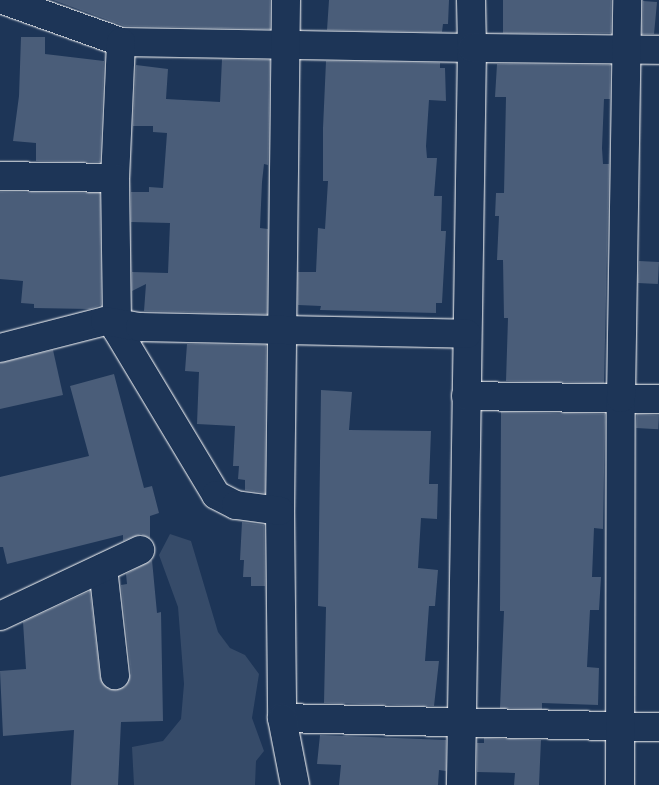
<!DOCTYPE html>
<style>
body{margin:0}
#map{position:relative;width:659px;height:785px;overflow:hidden;background:#1d3557;font-family:Pangolin,sans-serif}
div>[style]{position:absolute}
[style*='--x']{left:calc(var(--x)*1px);top:calc(var(--y)*1px);width:calc(var(--w)*1px);rotate:calc(var(--a)*1deg)}
.green>*{inset:0;background:#364b69}
.building>*{inset:0;background:#4a5d79;transform-origin:0 0}
.roads{filter:drop-shadow(0 0 1px #fff) drop-shadow(0 0 1px #fff)}
.minor>*{height:28px;margin:-14px;padding:0 14px;transform-origin:14px;border-radius:14px;background:#1d3557}
span{translate:-50% -50%;white-space:nowrap;text-align:center;line-height:1.15;-webkit-text-stroke:4.5px #1d3557;paint-order:stroke}
</style>
<div id="map">
<div class="green">
<div style="clip-path:polygon(170px 534px,191px 541px,218px 632px,230px 648px,245px 655px,259px 674px,252px 718px,264px 751px,256px 761px,255px 785px,134px 785px,132px 747px,163px 741px,181px 719px,184px 684px,178px 607px,159px 555px)"></div>
</div>
<div class="building">
<div style="clip-path:polygon(53px 0,270px 0,270px 29px,124px 26px)"></div>
<div style="clip-path:polygon(329px 0,449px 0,448px 24px,443px 24px,442px 32px,327px 30px)"></div>
<div style="left:503px;top:0;width:108px;height:33px"></div>
<div style="clip-path:polygon(643px 1px,657px 2px,654px 34px,642px 34px)"></div>
<div style="clip-path:polygon(21px 37px,45px 37px,45px 54px,104px 61px,100px 162px,36px 161px,36px 143px,13px 141px,19px 96px)"></div>
<div style="clip-path:polygon(222px 59px,270px 60px,268px 165px,264px 164px,262px 182px,260px 228px,268px 229px,267px 314px,144px 311px,146px 284px,132px 291px,132px 272px,168px 273px,170px 223px,131px 222px,131px 192px,149px 192px,149px 187px,163px 188px,167px 133px,153px 132px,153px 126px,133px 126px,136px 65px,168px 69px,166px 99px,220px 102px)"></div>
<div style="clip-path:polygon(326px 61px,440px 63px,440px 68px,445px 68px,446px 101px,429px 100px,426px 146px,427px 158px,437px 158px,434px 196px,442px 196px,441px 231px,446px 231px,442px 303px,436px 303px,436px 313px,320px 310px,321px 306px,298px 305px,298px 272px,316px 272px,318px 228px,325px 229px,328px 181px,323px 181px,323px 128px)"></div>
<div style="clip-path:polygon(497px 64px,610px 65px,610px 99px,604px 99px,602px 148px,603px 164px,609px 164px,604px 383px,506px 381px,508px 318px,504px 318px,503px 260px,497px 260px,499px 216px,495px 216px,496px 193px,504px 193px,506px 97px,495px 97px)"></div>
<div style="clip-path:polygon(0 192px,100px 193px,101px 305px,90px 309px,34px 308px,34px 304px,21px 303px,23px 281px,0 279px)"></div>
<div style="left:639px;top:261px;width:20px;height:22px;rotate:3deg"></div>
<div style="clip-path:polygon(187px 344px,266px 345px,265px 493px,245px 490px,245px 480px,238px 479px,239px 466px,233px 466px,235px 426px,197px 424px,199px 372px,185px 371px)"></div>
<div style="clip-path:polygon(53px 350px,63px 395px,0 409px,0 363px)"></div>
<div style="clip-path:polygon(114px 374px,144px 488px,152px 486px,159px 513px,150px 516px,150px 539px,141px 534px,123px 541px,123px 535px,7px 564px,3px 547px,0 547px,0 477px,89px 456px,70px 386px)"></div>
<div style="clip-path:polygon(321px 390px,352px 392px,349px 430px,431px 431px,429px 484px,438px 484px,437px 519px,421px 518px,418px 568px,438px 570px,435px 606px,429px 606px,425px 661px,439px 661px,434px 706px,324px 703px,326px 607px,318px 606px)"></div>
<div style="clip-path:polygon(501px 412px,605px 414px,603px 529px,594px 528px,592px 577px,601px 577px,599px 610px,590px 610px,587px 667px,599px 668px,598px 705px,542px 703px,542px 709px,500px 708px,504px 611px,500px 611px)"></div>
<div style="left:637px;top:414px;width:22px;height:14px;rotate:3deg"></div>
<div style="clip-path:polygon(242px 522px,264px 525px,265px 586px,251px 586px,251px 577px,243px 577px,244px 560px,240px 560px)"></div>
<div style="clip-path:polygon(152px 560px,157px 613px,161px 612px,163px 721px,121px 722px,118px 785px,71px 785px,74px 730px,3px 736px,0 671px,26px 669px,23px 622px,90px 591px,100px 677px,109px 689px,125px 687px,131px 673px,121px 585px,127px 584px,126px 574px)"></div>
<div style="clip-path:polygon(320px 735px,446px 740px,446px 771px,439px 770px,438px 785px,339px 785px,341px 765px,317px 764px)"></div>
<div style="clip-path:polygon(484px 738px,541px 740px,539px 785px,514px 785px,515px 773px,477px 772px,477px 743px,484px 743px)"></div>
</div>
<div class="roads">
<div class="minor">
<div style="--x:3;--y:0;--w:125;--a:19.6"></div>
<div style="--x:121;--y:42;--w:351;--a:1"></div>
<div style="--x:472;--y:48;--w:737;--a:90.86"></div>
<div style="--x:286;--y:0;--w:511;--a:90.67"></div>
<div style="--x:280;--y:511;--w:207;--a:89.4"></div>
<div style="--x:282;--y:718;--w:377;--a:1.4"></div>
<div style="--x:471;--y:0;--w:48;--a:88.8"></div>
<div style="--x:472;--y:48;--w:187;--a:0.6"></div>
<div style="--x:121;--y:42;--w:136;--a:92.5"></div>
<div style="--x:115;--y:178;--w:152;--a:89.2"></div>
<div style="--x:117;--y:330;--w:192;--a:59"></div>
<div style="--x:216;--y:495;--w:22;--a:27"></div>
<div style="--x:236;--y:505;--w:44;--a:7.8"></div>
<div style="--x:0;--y:176;--w:115;--a:1"></div>
<div style="--x:0;--y:348;--w:108;--a:-14.4"></div>
<div style="--x:105;--y:321;--w:36;--a:10"></div>
<div style="--x:140;--y:327;--w:327;--a:1.2"></div>
<div style="--x:466;--y:396;--w:193;--a:0.9"></div>
<div style="--x:103;--y:568;--w:108;--a:83.6"></div>
<div style="--x:0;--y:616;--w:155;--a:-25.2"></div>
<div style="--x:282;--y:718;--w:68;--a:79"></div>
<div style="--x:620;--y:785;--w:387;--a:-89.9"></div>
<div style="--x:621;--y:398;--w:398;--a:-89.1"></div>
</div>
</div>
</div>
